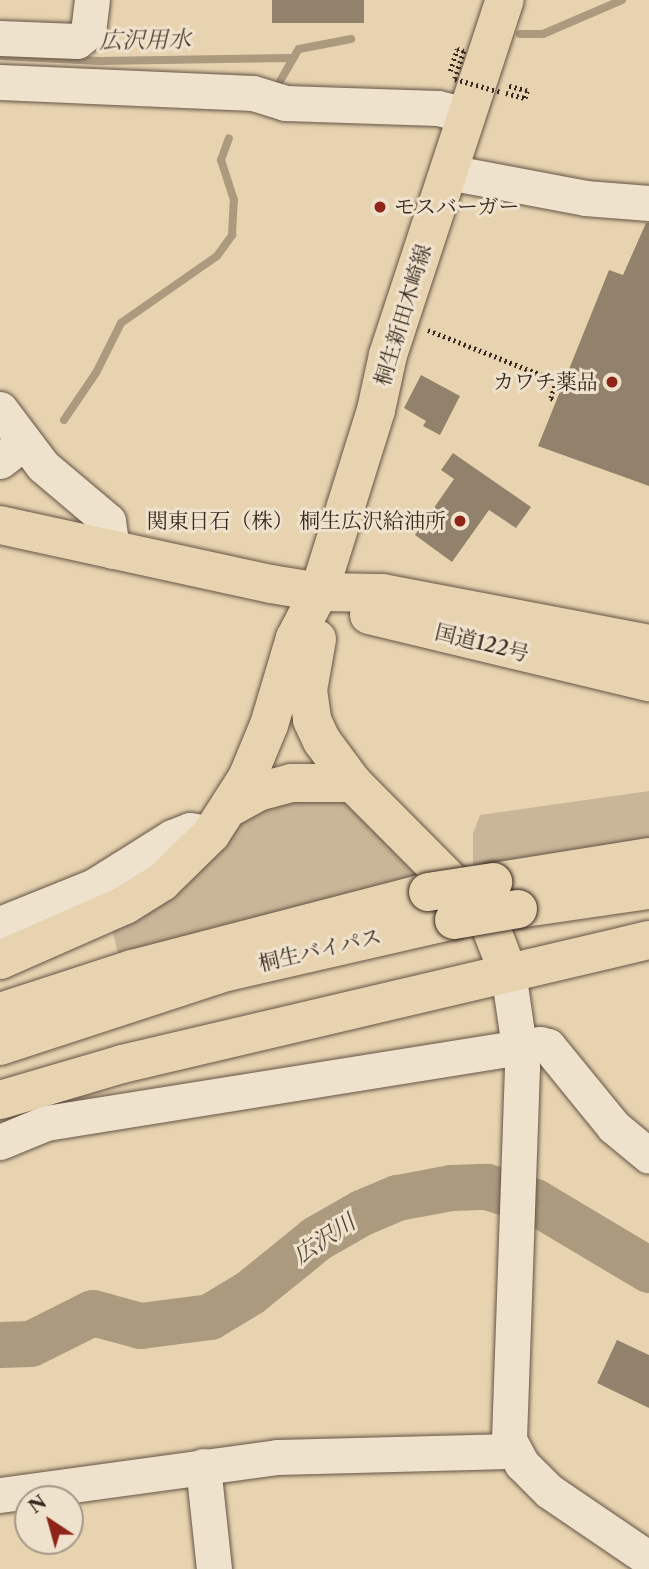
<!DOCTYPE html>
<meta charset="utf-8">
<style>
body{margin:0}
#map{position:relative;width:649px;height:1569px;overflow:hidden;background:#e7d3b0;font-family:"Libre Caslon Text","Noto Serif JP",serif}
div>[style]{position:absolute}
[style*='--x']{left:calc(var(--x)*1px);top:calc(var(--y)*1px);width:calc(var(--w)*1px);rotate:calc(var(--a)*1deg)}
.green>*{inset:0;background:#c9b698}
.stream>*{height:8px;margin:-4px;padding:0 4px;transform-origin:4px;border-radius:4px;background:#ac9a7f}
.river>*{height:46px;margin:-23px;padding:0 23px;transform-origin:23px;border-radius:23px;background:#ac9a7f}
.building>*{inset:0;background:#93826b;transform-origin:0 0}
.path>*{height:4.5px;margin-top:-2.25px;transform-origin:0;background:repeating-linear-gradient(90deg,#392a21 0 2px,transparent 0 5.5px)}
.roads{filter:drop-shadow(0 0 2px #645445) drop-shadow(0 0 2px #645445)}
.minor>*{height:35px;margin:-17.5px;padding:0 17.5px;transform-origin:17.5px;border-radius:17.5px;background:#efe2cc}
.major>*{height:38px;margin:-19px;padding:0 19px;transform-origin:19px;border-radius:19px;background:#e7d3b0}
.highway>*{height:38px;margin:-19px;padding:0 19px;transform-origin:19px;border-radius:19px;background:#e7d3b0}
.path-bridge>*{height:4.5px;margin-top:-2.25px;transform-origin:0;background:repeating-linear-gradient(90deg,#392a21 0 2px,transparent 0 5.5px)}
.bridges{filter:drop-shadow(0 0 2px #392a21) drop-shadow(0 0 2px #392a21)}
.highway-bridge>*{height:38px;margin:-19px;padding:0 19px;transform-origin:19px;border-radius:19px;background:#e7d3b0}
.dots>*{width:19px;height:19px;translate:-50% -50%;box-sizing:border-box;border:4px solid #efe2cc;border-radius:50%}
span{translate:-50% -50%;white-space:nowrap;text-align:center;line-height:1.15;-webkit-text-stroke:6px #efe2cc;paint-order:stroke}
.poi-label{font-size:21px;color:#392a21}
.left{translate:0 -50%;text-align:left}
.right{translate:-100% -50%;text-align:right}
.street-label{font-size:21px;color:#392a21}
.water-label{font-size:23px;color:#564638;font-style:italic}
.north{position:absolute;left:14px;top:1485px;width:70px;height:70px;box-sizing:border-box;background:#efe2cc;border:2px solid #a69888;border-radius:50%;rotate:324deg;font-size:19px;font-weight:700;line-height:28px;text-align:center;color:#392a21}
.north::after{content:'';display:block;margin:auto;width:24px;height:32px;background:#8f2418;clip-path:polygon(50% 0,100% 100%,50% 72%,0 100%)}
</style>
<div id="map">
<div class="green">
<div style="clip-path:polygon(649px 791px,649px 843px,473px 866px,473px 834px,480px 815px)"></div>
<div style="clip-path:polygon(285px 794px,339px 800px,354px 807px,420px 876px,118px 954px,111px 924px,226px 832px)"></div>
</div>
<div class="stream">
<div style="--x:520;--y:34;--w:23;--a:0"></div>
<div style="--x:543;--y:34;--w:86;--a:-23.3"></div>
<div style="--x:0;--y:56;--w:100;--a:2.9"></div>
<div style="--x:100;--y:61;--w:191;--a:-0.9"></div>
<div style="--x:279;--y:83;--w:39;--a:-60"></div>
<div style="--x:299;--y:49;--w:53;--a:-10.9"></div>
<div style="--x:64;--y:420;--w:57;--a:-55.8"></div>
<div style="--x:96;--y:373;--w:56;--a:-63.4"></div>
<div style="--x:121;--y:323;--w:117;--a:-34.9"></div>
<div style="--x:217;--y:256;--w:26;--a:-54"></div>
<div style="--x:232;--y:235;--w:35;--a:-87"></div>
<div style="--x:234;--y:200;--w:42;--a:-108"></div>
<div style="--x:221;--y:160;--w:23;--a:-70"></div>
</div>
<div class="river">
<div style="--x:0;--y:1345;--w:31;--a:-2"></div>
<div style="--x:31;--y:1344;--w:69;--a:-26.6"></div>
<div style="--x:93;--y:1313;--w:50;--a:15.2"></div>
<div style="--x:141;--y:1326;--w:70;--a:-7.4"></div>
<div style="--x:210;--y:1317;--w:47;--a:-31"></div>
<div style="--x:250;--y:1293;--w:87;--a:-39"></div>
<div style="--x:318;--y:1238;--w:51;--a:-29.6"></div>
<div style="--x:362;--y:1213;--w:39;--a:-23"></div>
<div style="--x:398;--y:1198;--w:55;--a:-10.5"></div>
<div style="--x:452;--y:1188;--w:35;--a:-2"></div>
<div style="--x:487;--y:1187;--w:50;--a:17.4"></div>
<div style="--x:535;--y:1202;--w:133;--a:30.8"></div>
</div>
<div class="building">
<div style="left:272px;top:0;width:92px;height:23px"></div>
<div style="clip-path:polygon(646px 223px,649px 223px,649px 486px,538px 446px,609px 270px,623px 275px)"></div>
<div style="clip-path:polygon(421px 375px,460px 396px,440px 435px,423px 426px,426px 421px,404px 408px)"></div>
<div style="clip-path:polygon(453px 453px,531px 507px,516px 528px,489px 510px,452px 562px,415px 535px,454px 479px,441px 470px)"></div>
<div style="clip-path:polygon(617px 1340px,649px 1355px,649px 1408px,597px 1383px)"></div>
</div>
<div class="path">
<div style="--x:506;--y:93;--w:20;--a:15"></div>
<div style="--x:525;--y:98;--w:7;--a:-74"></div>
<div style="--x:527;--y:91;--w:20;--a:-165"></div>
<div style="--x:428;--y:330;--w:139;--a:21.6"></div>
<div style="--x:557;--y:381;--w:18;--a:109"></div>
<div style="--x:551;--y:398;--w:5;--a:22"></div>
</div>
<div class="roads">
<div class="minor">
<div style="--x:0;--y:38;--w:77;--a:2.2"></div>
<div style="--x:77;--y:41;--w:14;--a:-39"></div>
<div style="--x:88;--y:32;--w:32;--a:-83"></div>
<div style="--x:0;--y:82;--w:253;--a:2.5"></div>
<div style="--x:253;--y:93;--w:34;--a:17"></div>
<div style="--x:285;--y:103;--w:153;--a:1.9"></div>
<div style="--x:438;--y:108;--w:29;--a:14"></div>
<div style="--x:448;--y:172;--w:139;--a:10.7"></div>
<div style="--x:585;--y:198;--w:64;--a:4.5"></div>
<div style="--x:0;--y:409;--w:71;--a:53"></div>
<div style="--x:43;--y:466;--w:85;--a:40.2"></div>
<div style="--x:108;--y:521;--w:30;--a:82"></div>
<div style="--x:0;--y:461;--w:31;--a:-38"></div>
<div style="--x:0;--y:924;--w:101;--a:-22"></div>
<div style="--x:94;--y:886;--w:92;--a:-32.1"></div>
<div style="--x:172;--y:837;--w:19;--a:-21"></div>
<div style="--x:190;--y:830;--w:21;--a:11"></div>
<div style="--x:508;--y:972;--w:96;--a:81.6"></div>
<div style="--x:522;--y:1067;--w:373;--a:92"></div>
<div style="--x:509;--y:1440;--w:27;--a:62"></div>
<div style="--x:522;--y:1464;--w:38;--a:45"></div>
<div style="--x:549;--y:1491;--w:121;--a:34.2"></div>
<div style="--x:0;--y:1142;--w:50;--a:-22.4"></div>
<div style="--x:46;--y:1123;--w:500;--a:-9.09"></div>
<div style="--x:540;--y:1044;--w:8;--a:14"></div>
<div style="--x:548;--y:1046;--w:104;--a:50.8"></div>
<div style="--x:614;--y:1127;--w:45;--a:39.6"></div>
<div style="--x:203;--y:1466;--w:104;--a:83.9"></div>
<div style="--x:0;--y:1495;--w:280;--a:-7.8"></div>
<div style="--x:277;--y:1457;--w:235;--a:-1.5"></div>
</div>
<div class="major">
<div style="--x:319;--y:592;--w:191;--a:-72.6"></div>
<div style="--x:376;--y:410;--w:56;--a:-77.7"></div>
<div style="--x:388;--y:355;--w:374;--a:-71.8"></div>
</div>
<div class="highway">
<div style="--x:0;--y:525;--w:277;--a:12.3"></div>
<div style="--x:271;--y:584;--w:49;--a:9.5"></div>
<div style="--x:319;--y:592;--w:63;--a:0.9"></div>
<div style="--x:382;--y:593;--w:272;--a:10.8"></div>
<div style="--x:369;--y:615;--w:288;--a:13.5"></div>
<div style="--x:317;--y:639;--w:52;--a:100"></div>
<div style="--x:308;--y:690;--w:30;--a:82"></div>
<div style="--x:312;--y:720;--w:23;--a:65"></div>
<div style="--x:322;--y:741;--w:52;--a:53.6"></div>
<div style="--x:353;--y:783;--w:190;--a:45.2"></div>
<div style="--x:487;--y:918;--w:58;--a:68.7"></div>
<div style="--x:233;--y:806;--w:29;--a:-29"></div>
<div style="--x:258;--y:792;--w:35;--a:-15"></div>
<div style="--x:292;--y:783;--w:61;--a:0"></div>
<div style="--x:493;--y:882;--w:158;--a:-9.1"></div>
<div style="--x:518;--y:909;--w:132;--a:-8.3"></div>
<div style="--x:0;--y:960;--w:137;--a:-23.7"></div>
<div style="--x:125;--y:905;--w:44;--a:-31.9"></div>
<div style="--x:162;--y:882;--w:69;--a:-44.4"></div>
<div style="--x:211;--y:834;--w:67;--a:-57.3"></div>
<div style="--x:247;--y:778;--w:57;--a:-67.5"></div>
<div style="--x:269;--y:725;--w:91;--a:-73.4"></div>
<div style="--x:295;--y:638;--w:52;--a:-62.4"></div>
<div style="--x:0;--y:1012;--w:139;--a:-18"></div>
<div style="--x:132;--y:969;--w:306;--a:-14.6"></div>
<div style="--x:0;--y:1046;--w:239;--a:-18.1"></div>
<div style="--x:227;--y:972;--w:233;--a:-12.9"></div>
<div style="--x:0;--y:1100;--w:127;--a:-16.4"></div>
<div style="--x:122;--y:1064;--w:541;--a:-13.24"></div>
</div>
</div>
<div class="path-bridge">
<div style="--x:450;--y:71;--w:23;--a:-72"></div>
<div style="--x:457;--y:49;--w:7;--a:16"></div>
<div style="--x:464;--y:51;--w:29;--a:108"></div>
<div style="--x:455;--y:79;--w:48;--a:15.8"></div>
</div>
<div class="bridges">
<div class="highway-bridge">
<div style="--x:428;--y:892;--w:66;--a:-8.7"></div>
<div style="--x:454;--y:920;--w:65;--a:-9.8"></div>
</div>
</div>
<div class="dots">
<div style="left:380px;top:207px;background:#8f2418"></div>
<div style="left:612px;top:382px;background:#8f2418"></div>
<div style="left:460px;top:521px;background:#8f2418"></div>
</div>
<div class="poi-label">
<span class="left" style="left:394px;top:207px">モスバーガー</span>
<span class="right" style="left:598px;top:382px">カワチ薬品</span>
<span class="right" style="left:446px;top:521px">関東日石（株） 桐生広沢給油所</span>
</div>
<div class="street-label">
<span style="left:403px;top:315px;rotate:-73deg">桐生新田木崎線</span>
<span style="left:482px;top:643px;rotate:14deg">国道122号</span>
<span style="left:320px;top:950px;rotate:-13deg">桐生バイパス</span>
</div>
<div class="water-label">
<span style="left:145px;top:40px;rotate:-1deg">広沢用水</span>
<span style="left:324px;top:1239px;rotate:-34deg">広沢川</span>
</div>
<div class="north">N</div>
</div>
